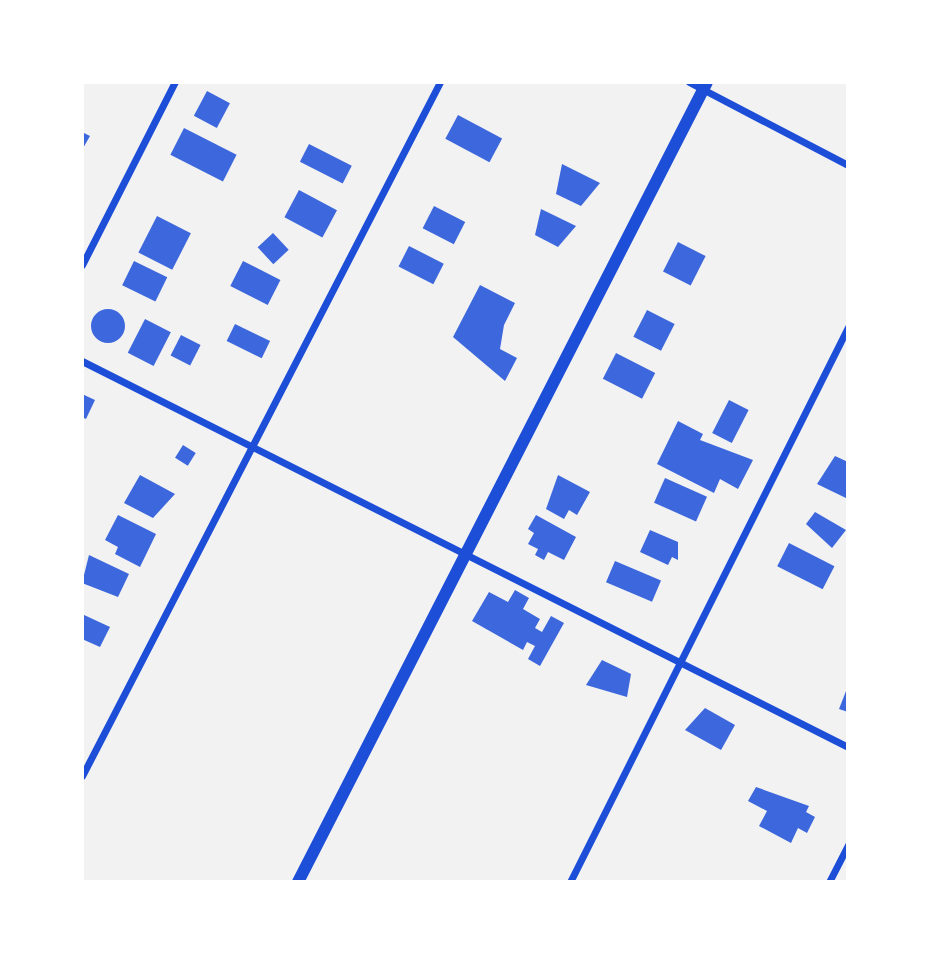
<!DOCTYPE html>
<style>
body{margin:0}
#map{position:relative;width:930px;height:964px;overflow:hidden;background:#f2f2f2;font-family:Poppins,sans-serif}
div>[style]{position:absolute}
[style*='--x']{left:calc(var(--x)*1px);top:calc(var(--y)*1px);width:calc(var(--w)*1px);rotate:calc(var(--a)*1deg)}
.building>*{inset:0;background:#3d67dc;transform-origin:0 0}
.round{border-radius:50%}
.minor>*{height:7px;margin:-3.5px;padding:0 3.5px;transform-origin:3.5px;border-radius:3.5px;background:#1d4ed8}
.tertiary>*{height:12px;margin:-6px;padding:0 6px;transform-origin:6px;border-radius:6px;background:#1d4ed8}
span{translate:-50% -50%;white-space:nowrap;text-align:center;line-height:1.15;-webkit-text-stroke:7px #fff;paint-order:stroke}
.frame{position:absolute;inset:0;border:84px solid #fff;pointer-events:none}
</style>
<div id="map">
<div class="building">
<div style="left:207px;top:91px;width:26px;height:28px;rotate:28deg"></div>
<div style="left:458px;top:115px;width:50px;height:27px;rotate:28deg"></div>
<div style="left:184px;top:128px;width:59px;height:30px;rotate:27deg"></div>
<div style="clip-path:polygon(82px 132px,90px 136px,82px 150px)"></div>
<div style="left:309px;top:144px;width:48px;height:20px;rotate:27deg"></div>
<div style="clip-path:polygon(562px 164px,600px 183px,581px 206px,556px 194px)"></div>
<div style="left:299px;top:190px;width:43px;height:31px;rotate:28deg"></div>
<div style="left:434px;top:206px;width:35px;height:25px;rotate:27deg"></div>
<div style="clip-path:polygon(541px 209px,576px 226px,558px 247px,535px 235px)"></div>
<div style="left:157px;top:216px;width:38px;height:41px;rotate:27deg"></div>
<div style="left:273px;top:233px;width:23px;height:21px;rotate:47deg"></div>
<div style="left:678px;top:242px;width:31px;height:33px;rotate:27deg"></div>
<div style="left:409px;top:246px;width:39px;height:23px;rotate:27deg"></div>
<div style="left:134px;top:261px;width:37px;height:27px;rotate:26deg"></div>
<div style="left:243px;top:261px;width:42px;height:28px;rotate:27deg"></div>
<div style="clip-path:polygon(480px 285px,515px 303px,504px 325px,500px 349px,517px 358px,505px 381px,453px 337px)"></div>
<div class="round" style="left:91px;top:309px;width:34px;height:34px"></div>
<div style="left:647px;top:310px;width:31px;height:30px;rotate:27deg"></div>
<div style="left:145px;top:319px;width:29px;height:38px;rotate:27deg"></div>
<div style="left:235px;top:324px;width:39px;height:19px;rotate:26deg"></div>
<div style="left:181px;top:335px;width:22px;height:23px;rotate:27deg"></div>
<div style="left:616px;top:353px;width:44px;height:29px;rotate:27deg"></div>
<div style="clip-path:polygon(82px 394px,95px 400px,86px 419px,82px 417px)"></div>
<div style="left:729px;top:400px;width:22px;height:37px;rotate:27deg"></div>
<div style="clip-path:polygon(678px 421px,703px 434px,700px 440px,753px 460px,738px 489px,720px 479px,714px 493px,657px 464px)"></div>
<div style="left:183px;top:445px;width:15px;height:15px;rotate:32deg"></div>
<div style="clip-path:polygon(835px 456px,848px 462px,848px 499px,817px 484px)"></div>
<div style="clip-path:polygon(140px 475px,175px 494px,153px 518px,124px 503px)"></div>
<div style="clip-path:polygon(558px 475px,590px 492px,577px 515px,569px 510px,564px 519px,546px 509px)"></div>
<div style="left:665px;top:478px;width:46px;height:27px;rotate:24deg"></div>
<div style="clip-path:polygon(815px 512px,846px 530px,832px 548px,806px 524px)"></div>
<div style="clip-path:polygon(118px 515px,156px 534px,140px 567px,115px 554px,118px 547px,105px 540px)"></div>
<div style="clip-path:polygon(536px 515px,576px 537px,564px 560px,548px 552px,544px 560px,535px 555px,538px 549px,528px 544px,534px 533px,528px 529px)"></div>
<div style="clip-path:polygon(650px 530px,678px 542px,678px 560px,672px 557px,668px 565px,640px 552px)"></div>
<div style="left:789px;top:543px;width:51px;height:26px;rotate:27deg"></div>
<div style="clip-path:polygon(89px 555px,129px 574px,118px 597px,82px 583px)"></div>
<div style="left:615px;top:561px;width:50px;height:23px;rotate:23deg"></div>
<div style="clip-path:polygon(515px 590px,529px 598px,523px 609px,540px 619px,535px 628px,542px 632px,551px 616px,564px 623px,540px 666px,528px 659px,535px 646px,527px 642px,523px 650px,472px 621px,489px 592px,508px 602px)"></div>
<div style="clip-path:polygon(82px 614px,110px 627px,100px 647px,82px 639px)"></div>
<div style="clip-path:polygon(602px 660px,631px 674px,627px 697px,586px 685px)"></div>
<div style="clip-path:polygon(848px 686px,848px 712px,839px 709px)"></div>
<div style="clip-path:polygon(705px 708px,735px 725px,721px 750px,685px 730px)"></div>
<div style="clip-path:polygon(756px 787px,809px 806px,806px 812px,815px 817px,807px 833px,798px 828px,791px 843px,759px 826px,767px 811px,748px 801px)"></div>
</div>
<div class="minor">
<div style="--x:689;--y:82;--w:179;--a:27.6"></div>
<div style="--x:82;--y:265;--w:205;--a:-63.1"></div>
<div style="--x:82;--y:361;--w:858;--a:26.74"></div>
<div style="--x:82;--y:776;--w:781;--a:-62.71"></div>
<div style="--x:570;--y:882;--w:621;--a:-63.39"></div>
<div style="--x:829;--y:882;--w:42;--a:-62.8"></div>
</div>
<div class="tertiary">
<div style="--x:298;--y:882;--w:898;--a:-62.92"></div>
</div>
<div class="frame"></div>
</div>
